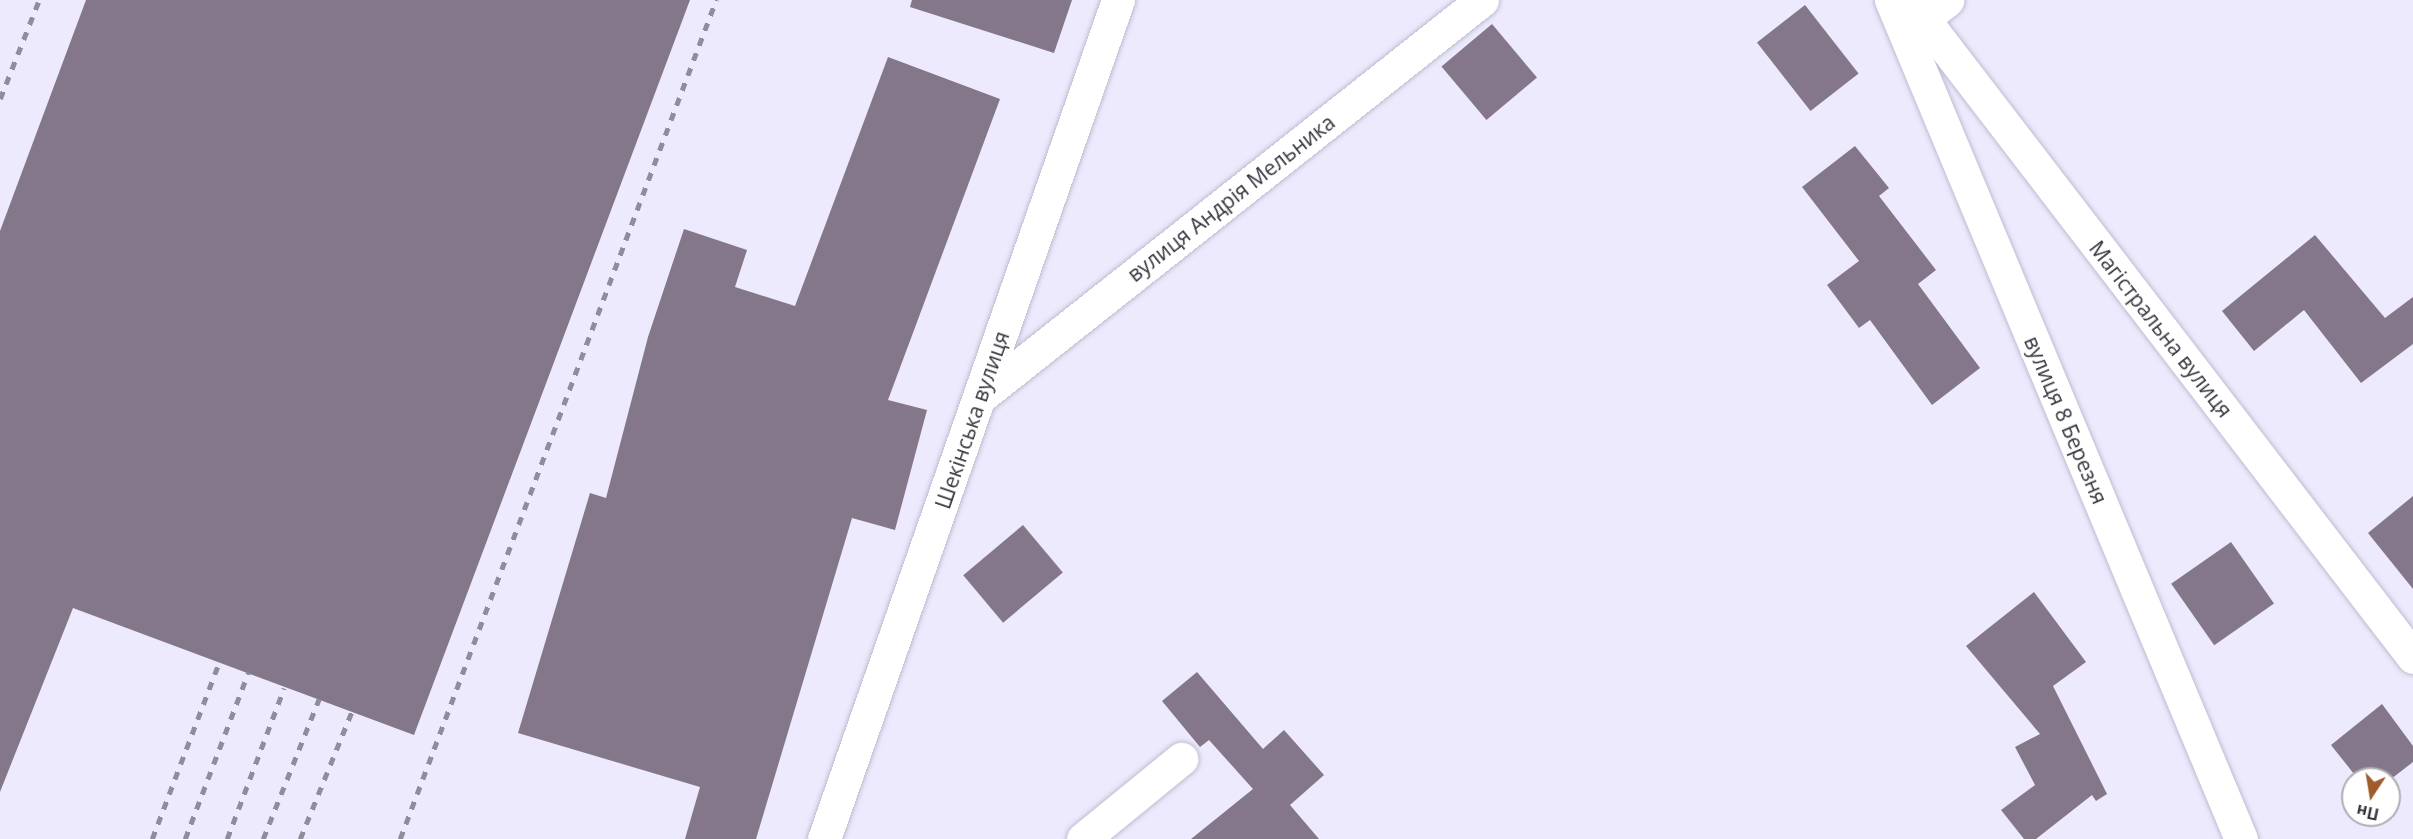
<!DOCTYPE html>
<meta charset="utf-8">
<style>
body{margin:0}
#map{position:relative;width:2413px;height:839px;overflow:hidden;background:#eceafc;font-family:"Open Sans",sans-serif}
div>[style]{position:absolute}
[style*='--x']{left:calc(var(--x)*1px);top:calc(var(--y)*1px);width:calc(var(--w)*1px);rotate:calc(var(--a)*1deg)}
.building>*{inset:0;background:#847789;transform-origin:0 0}
.roads{filter:drop-shadow(0 0 2px #bfbcd2) drop-shadow(0 0 2px #bfbcd2)}
.street>*{height:33px;margin:-16.5px;padding:0 16.5px;transform-origin:16.5px;border-radius:16.5px;background:#fff}
.secondary>*{height:33px;margin:-16.5px;padding:0 16.5px;transform-origin:16.5px;border-radius:16.5px;background:#fff}
.rail>*{height:4.5px;margin-top:-2.25px;transform-origin:0;background:repeating-linear-gradient(90deg,#8f8d9b 0 8px,transparent 0 16px)}
span{translate:-50% -50%;white-space:nowrap;text-align:center;line-height:1.15;-webkit-text-stroke:6px #fff;paint-order:stroke}
.street-label{font-size:21px;color:#36353e}
.north{position:absolute;left:2341px;top:767px;width:60px;height:60px;box-sizing:border-box;background:#fff;border:2px solid #afaeb2;border-radius:50%;rotate:192deg;font-size:16px;font-weight:700;line-height:24px;text-align:center;color:#36353e}
.north::after{content:'';display:block;margin:auto;width:21px;height:27px;background:#9f5b2c;clip-path:polygon(50% 0,100% 100%,50% 72%,0 100%)}
</style>
<div id="map">
<div class="building">
<div style="clip-path:polygon(86px 0,690px 0,414px 735px,73px 608px,0 792px,0 231px)"></div>
<div style="clip-path:polygon(912px 0,1072px 0,1054px 53px,910px 7px)"></div>
<div style="left:1805px;top:5px;width:87px;height:61px;rotate:52deg"></div>
<div style="left:1492px;top:24px;width:70px;height:66px;rotate:50deg"></div>
<div style="clip-path:polygon(888px 57px,1000px 99px,888px 400px,927px 410px,895px 530px,852px 518px,756px 839px,685px 839px,700px 787px,518px 733px,590px 493px,606px 498px,648px 337px,684px 229px,747px 250px,735px 287px,795px 306px)"></div>
<div style="clip-path:polygon(1855px 146px,1889px 188px,1879px 196px,1936px 270px,1918px 284px,1980px 368px,1932px 405px,1870px 320px,1859px 328px,1827px 285px,1859px 261px,1802px 187px)"></div>
<div style="clip-path:polygon(2315px 235px,2385px 318px,2413px 297px,2413px 344px,2361px 383px,2304px 310px,2254px 351px,2222px 311px)"></div>
<div style="clip-path:polygon(2413px 496px,2413px 589px,2368px 533px)"></div>
<div style="left:1023px;top:525px;width:62px;height:78px;rotate:50deg"></div>
<div style="left:2231px;top:542px;width:75px;height:73px;rotate:55deg"></div>
<div style="clip-path:polygon(2034px 592px,2086px 662px,2053px 686px,2107px 794px,2096px 801px,2092px 795px,2036px 839px,2024px 839px,2001px 810px,2035px 785px,2015px 747px,2040px 734px,1966px 646px)"></div>
<div style="clip-path:polygon(1197px 672px,1263px 749px,1284px 730px,1324px 775px,1290px 805px,1319px 839px,1191px 839px,1253px 789px,1209px 740px,1200px 747px,1162px 701px)"></div>
<div style="clip-path:polygon(2382px 704px,2413px 746px,2413px 762px,2391px 779px,2358px 779px,2331px 745px)"></div>
</div>
<div class="roads">
<div class="street">
<div style="--x:1891;--y:0;--w:909;--a:67.36"></div>
<div style="--x:1923;--y:19;--w:31;--a:-38"></div>
<div style="--x:980;--y:397;--w:640;--a:-38.34"></div>
<div style="--x:824;--y:839;--w:889;--a:-70.69"></div>
<div style="--x:1083;--y:839;--w:127;--a:-39.2"></div>
</div>
<div class="secondary">
<div style="--x:1909;--y:0;--w:828;--a:52.51"></div>
</div>
</div>
<div class="rail">
<div style="--x:0;--y:99;--w:106;--a:-68.5"></div>
<div style="--x:152;--y:839;--w:188;--a:-69.2"></div>
<div style="--x:185;--y:839;--w:178;--a:-69.2"></div>
<div style="--x:227;--y:839;--w:161;--a:-69.3"></div>
<div style="--x:263;--y:839;--w:151;--a:-68.2"></div>
<div style="--x:300;--y:839;--w:138;--a:-67.9"></div>
<div style="--x:400;--y:839;--w:897;--a:-69.36"></div>
</div>
<div class="street-label">
<span style="left:1231px;top:198px;rotate:-38deg">вулиця Андрія Мельника</span>
<span style="left:2161px;top:329px;rotate:52deg">Магістральна вулиця</span>
<span style="left:972px;top:420px;rotate:-71deg">Шекінська вулиця</span>
<span style="left:2066px;top:420px;rotate:67deg">вулиця 8 Березня</span>
</div>
<div class="north">Пн</div>
</div>
